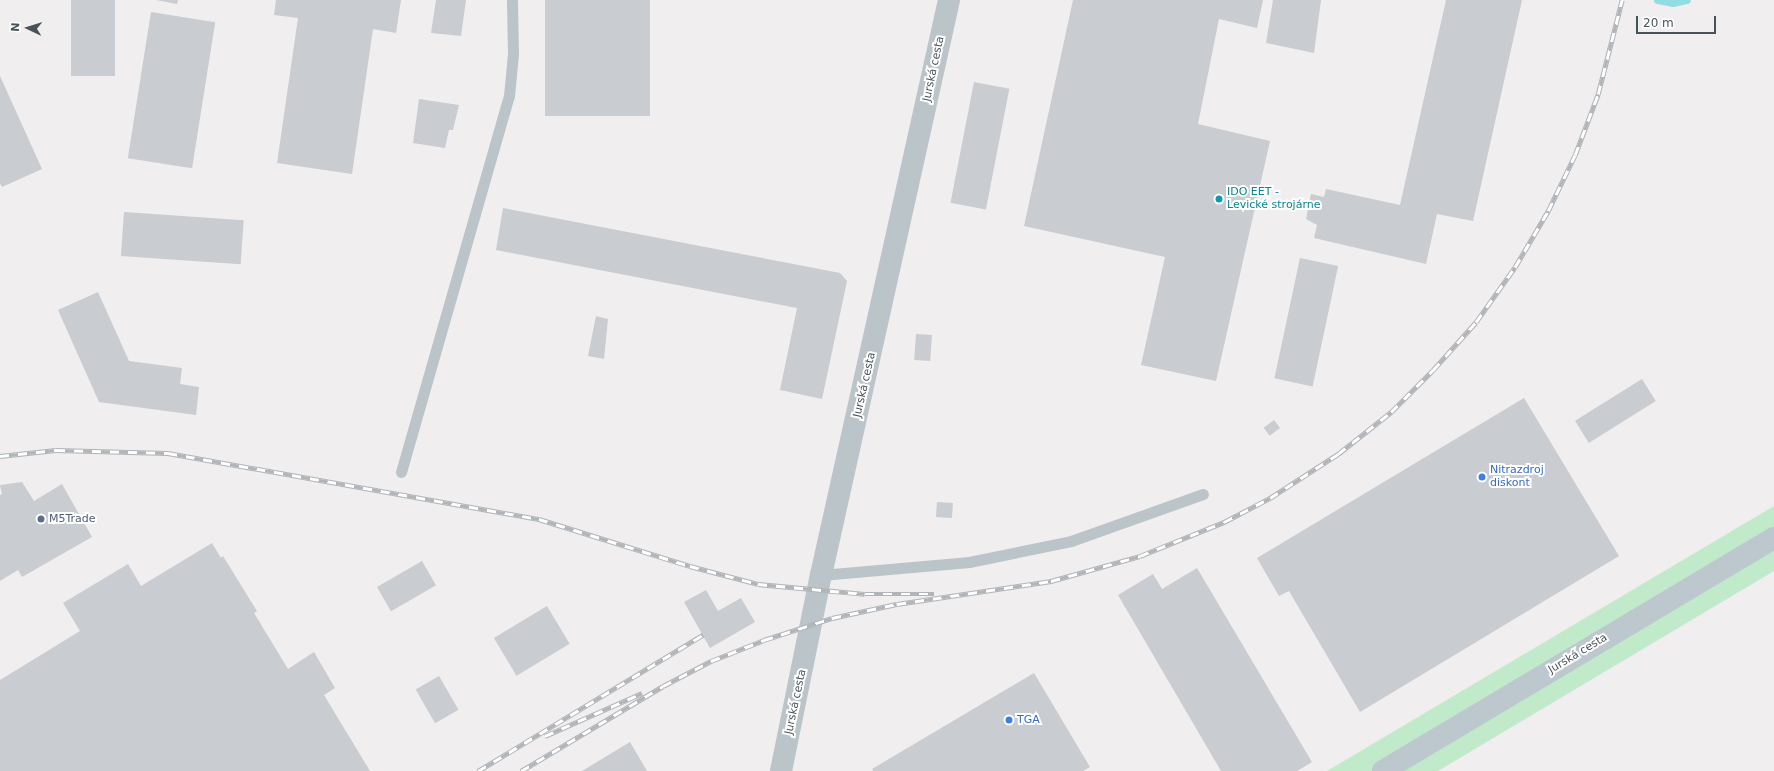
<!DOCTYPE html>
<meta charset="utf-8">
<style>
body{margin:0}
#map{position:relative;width:1774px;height:771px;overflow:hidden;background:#f0eeee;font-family:"DejaVu Sans",sans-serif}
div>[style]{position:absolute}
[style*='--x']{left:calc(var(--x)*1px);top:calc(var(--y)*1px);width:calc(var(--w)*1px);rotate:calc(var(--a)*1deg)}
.green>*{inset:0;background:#c1eacb}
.stream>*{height:8px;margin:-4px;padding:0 4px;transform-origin:4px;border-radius:4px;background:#92dce3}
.building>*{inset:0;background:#c9ccd0;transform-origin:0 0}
.lane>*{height:11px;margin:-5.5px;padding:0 5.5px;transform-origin:5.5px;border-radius:5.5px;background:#bbc4c9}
.street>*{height:22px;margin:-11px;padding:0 11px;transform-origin:11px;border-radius:11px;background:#bbc4c9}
.secondary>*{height:22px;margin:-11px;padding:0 11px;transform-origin:11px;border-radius:11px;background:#bcc7ce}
.rail>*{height:4.5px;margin-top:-2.25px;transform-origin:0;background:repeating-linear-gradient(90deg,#fff 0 9px,#b1b4b8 0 18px);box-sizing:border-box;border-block:1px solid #b1b4b8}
.dots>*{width:11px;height:11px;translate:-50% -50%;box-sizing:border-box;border:2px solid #fff;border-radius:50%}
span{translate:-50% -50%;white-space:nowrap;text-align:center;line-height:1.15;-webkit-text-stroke:4px #fff;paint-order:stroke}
.street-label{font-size:11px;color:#485359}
.culture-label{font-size:11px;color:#0d838f}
.left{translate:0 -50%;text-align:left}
.shop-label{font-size:11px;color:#366cbe}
.service-label{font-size:11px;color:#4e5e75}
.north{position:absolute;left:8px;top:8px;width:40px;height:40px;-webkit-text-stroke:3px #fff;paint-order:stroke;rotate:274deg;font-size:11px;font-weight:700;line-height:16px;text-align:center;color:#485359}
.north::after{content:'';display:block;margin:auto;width:14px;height:18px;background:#485359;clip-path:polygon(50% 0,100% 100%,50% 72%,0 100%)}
.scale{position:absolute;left:1636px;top:16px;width:80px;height:18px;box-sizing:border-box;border:2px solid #485359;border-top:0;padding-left:5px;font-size:12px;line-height:14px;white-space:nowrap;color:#485359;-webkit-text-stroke:3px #fff;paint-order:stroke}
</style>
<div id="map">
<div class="green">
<div style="clip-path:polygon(1774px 506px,1774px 571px,1438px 771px,1327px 771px)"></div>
</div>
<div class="stream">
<div style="--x:1658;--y:0;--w:15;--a:11"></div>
<div style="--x:1673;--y:3;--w:14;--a:-12"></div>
</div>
<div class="building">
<div style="left:71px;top:0;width:44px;height:76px"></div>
<div style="clip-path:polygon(156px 0,178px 0,177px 4px)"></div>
<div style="clip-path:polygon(276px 0,401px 0,396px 33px,373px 29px,352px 174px,277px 163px,298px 18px,274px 15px)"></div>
<div style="clip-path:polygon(436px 0,466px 0,461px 36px,431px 33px)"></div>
<div style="left:545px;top:0;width:105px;height:116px"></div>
<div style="clip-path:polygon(1073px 0,1263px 0,1257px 28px,1219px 19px,1198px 124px,1270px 141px,1216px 381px,1141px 365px,1165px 257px,1024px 226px)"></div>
<div style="clip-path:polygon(1273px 0,1321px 0,1314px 53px,1266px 43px)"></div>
<div style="clip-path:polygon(1446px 0,1522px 0,1473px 221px,1437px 214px,1426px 264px,1314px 238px,1317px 225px,1306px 219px,1311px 194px,1324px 197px,1326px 189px,1400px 205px)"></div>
<div style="left:151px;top:12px;width:65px;height:148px;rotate:9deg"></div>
<div style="clip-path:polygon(0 76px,42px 169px,2px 187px,0 183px)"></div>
<div style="left:974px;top:82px;width:36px;height:123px;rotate:11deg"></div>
<div style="clip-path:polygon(419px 99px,459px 105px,453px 130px,449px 130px,445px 148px,413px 143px)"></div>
<div style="clip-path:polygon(503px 208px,840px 273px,847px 281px,822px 399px,780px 390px,797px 308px,496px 250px)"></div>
<div style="left:124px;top:212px;width:120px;height:44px;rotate:4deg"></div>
<div style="left:1300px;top:258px;width:39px;height:123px;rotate:12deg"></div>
<div style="clip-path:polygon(98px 292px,129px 361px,182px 368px,180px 384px,199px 387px,196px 415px,99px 402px,58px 310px)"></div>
<div style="clip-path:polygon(596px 316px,608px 319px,604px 359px,588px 356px)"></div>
<div style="left:916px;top:334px;width:16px;height:26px;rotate:4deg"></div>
<div style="left:1642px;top:379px;width:26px;height:79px;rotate:58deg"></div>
<div style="clip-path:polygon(1524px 398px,1619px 556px,1360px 712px,1289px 591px,1279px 596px,1257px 558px)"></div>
<div style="left:1274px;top:420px;width:10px;height:13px;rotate:53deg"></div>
<div style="clip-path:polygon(22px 482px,34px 501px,62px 484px,92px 537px,22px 577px,18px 570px,0 581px,0 495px,2px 494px,0 485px)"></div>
<div style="left:937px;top:502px;width:16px;height:15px;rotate:4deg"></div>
<div style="clip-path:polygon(212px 543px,221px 558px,223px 556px,257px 611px,254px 613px,288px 669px,314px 652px,335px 688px,324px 695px,370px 771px,0 771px,0 680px,80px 631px,63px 603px,128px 564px,141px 586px)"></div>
<div style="left:422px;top:561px;width:28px;height:52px;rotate:60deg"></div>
<div style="clip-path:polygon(1197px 568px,1312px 762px,1297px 771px,1221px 771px,1118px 595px,1153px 574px,1162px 589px)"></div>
<div style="clip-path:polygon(706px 590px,718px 611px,741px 598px,755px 622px,710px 648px,684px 602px)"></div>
<div style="left:547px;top:606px;width:44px;height:62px;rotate:59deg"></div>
<div style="clip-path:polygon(1034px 673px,1090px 767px,1083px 771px,873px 771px,872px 769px)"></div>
<div style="left:439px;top:676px;width:39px;height:27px;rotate:60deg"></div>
<div style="clip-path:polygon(630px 742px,647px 771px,582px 771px)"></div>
</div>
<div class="lane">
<div style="--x:401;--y:472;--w:391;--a:-74"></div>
<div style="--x:509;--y:96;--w:42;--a:-84.6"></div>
<div style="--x:513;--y:54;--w:54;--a:-91.1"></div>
<div style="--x:821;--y:575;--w:149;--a:-5"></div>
<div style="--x:969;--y:562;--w:104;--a:-11.6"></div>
<div style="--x:1071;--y:541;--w:140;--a:-19.6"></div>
</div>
<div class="street">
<div style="--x:781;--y:771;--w:200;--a:-78.5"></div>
<div style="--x:821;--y:575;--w:589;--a:-77.45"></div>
</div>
<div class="secondary">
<div style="--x:1383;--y:771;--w:455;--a:-30.8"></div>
</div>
<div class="rail">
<div style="--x:0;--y:456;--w:56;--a:-6.1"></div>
<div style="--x:56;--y:450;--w:112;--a:1.5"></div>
<div style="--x:168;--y:453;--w:377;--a:10.1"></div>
<div style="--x:539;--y:519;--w:158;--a:17.3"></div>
<div style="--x:690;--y:566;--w:70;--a:14.8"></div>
<div style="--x:758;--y:584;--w:107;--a:5.3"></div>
<div style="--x:865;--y:594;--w:69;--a:0"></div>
<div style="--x:545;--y:736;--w:106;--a:-23.9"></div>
<div style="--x:478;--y:771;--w:263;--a:-31.2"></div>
<div style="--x:521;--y:771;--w:165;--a:-30.9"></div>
<div style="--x:663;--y:686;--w:54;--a:-27.5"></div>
<div style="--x:711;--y:661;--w:57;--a:-21.6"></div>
<div style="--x:764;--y:640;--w:71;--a:-17.9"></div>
<div style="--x:832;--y:618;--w:66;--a:-12.2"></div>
<div style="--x:897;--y:604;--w:156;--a:-8.5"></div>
<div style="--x:1051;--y:581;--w:92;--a:-15.7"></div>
<div style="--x:1140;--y:556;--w:91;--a:-22"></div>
<div style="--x:1224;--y:522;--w:52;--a:-27.6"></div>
<div style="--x:1270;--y:498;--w:81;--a:-32.9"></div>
<div style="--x:1338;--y:454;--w:68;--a:-38.4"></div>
<div style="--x:1391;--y:412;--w:59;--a:-45"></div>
<div style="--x:1433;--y:370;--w:64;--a:-48.1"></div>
<div style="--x:1476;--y:322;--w:67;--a:-54.7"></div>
<div style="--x:1515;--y:267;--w:65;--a:-59.5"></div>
<div style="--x:1548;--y:211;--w:62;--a:-64.3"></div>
<div style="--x:1575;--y:155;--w:65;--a:-69.3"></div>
<div style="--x:1598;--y:94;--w:97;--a:-75.7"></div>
</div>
<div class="dots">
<div style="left:1219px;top:199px;background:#0f9aa8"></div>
<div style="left:1482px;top:477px;background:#3f7fe0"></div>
<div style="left:41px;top:519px;background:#5c6f8a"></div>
<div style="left:1009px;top:720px;background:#3f7fe0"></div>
</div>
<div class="street-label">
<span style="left:934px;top:69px;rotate:-78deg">Jurská cesta</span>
<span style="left:865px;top:385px;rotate:-77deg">Jurská cesta</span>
<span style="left:1578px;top:654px;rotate:-31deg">Jurská cesta</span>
<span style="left:796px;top:702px;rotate:-78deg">Jurská cesta</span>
</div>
<div class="culture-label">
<span class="left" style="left:1227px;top:199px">IDO EET -<br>Levické strojárne</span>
</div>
<div class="shop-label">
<span class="left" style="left:1490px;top:477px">Nitrazdroj<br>diskont</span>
<span class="left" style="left:1017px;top:720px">TGA</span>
</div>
<div class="service-label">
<span class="left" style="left:49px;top:519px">M5Trade</span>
</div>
<div class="north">N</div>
<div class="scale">20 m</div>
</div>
